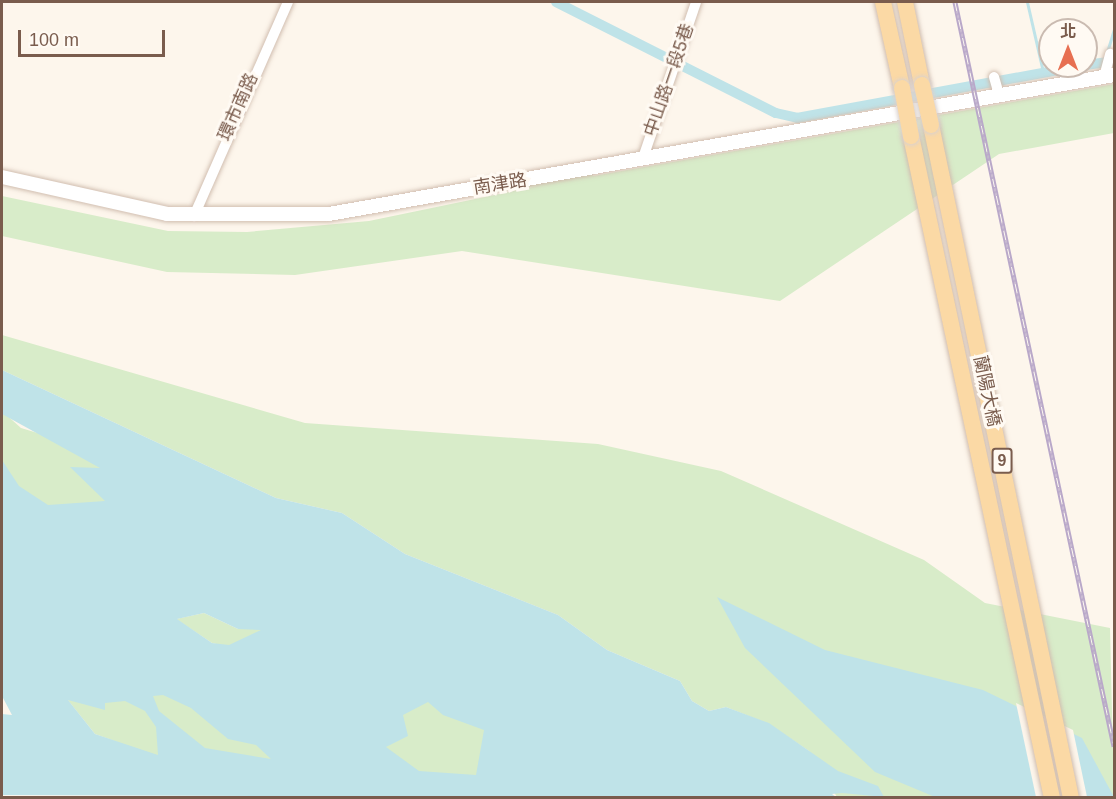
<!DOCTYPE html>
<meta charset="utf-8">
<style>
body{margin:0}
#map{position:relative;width:1116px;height:799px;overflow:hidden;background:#fdf6ec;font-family:Helvetica,"Noto Sans TC",sans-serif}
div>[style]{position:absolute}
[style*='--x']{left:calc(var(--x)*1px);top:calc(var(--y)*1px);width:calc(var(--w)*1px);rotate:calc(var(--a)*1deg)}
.green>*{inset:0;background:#d8ecc9}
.water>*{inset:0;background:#bfe3e8}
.pier>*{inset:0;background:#fdf6ec}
.stream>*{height:3px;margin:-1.5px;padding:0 1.5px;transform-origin:1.5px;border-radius:1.5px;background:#bfe3e8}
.canal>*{height:10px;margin:-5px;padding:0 5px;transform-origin:5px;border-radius:5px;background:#bfe3e8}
.building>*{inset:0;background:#f3d5c3}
.roads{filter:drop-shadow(0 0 2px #d1beb0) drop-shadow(0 0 2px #d1beb0)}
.minor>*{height:10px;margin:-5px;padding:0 5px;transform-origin:5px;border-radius:5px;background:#fff}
.tertiary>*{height:14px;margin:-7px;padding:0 7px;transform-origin:7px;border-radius:7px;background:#fff}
.primary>*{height:16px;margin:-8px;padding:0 8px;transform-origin:8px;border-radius:8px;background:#fbd9a5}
.rail>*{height:5px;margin-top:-2.5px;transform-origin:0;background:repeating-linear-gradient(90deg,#fffaf3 0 9px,#b9a8c9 0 18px);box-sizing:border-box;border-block:2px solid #b9a8c9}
.bridges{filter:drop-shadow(0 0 2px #dad1cd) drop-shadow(0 0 2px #dad1cd)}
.primary-bridge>*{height:16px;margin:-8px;padding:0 8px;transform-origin:8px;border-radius:8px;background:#fbd9a5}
span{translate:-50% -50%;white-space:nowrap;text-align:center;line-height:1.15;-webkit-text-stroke:6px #fffaf3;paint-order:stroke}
.shield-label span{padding:2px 4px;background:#fffaf3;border:2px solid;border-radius:4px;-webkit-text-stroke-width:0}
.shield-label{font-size:16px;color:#7a5c4d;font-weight:700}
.street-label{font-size:18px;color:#7a5c4d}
.frame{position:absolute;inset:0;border:3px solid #7a5c4d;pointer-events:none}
.north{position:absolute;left:1038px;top:18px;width:60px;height:60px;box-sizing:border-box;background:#fffaf3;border:2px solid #cabbb1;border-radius:50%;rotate:0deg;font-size:16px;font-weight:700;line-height:24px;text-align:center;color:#7a5c4d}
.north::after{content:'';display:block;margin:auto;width:21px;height:27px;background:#e76f51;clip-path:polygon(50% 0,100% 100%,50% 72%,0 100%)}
.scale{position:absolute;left:18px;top:30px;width:147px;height:27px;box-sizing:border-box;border:3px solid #7a5c4d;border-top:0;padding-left:8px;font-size:18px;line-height:21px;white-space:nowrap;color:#7a5c4d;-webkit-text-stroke:4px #fffaf3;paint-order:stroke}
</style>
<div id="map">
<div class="green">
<div style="clip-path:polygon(1114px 84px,1114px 133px,999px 154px,780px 301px,462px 251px,295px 275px,167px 272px,2px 236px,2px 196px,168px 231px,247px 232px,369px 221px,537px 186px,484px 194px,484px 188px,592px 170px,593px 176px)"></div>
<div style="clip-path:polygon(2px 335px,305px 423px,598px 444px,721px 471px,924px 560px,985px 603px,1110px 628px,1114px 797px,837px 797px,809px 751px,769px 724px,726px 707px,709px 711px,692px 701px,680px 681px,607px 650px,558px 615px,405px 554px,342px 513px,276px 498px,2px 370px)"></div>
<div style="clip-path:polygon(2px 411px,21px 428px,207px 484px,2px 534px)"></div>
<div style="clip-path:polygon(139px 591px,358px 772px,184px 766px,95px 734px,67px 699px)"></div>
<div style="clip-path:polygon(204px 613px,238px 629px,262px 629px,328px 670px,212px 643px,176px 619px)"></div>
<div style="clip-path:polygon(368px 677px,587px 751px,412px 792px,347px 683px)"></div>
</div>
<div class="water">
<div style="clip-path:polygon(evenodd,2px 370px,276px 498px,342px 513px,405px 554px,558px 615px,607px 650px,680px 681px,692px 701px,709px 711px,726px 707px,769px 723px,838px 771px,878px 786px,884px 797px,842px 793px,832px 794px,837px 798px,2px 795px,2px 714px,12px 715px,2px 696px,2px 460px,19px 486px,48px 505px,105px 501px,70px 467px,100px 468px,2px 414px,2px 370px,204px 613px,238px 629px,261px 630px,229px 645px,212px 643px,177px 619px,204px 613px,2px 370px,163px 695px,191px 708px,228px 739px,256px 745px,271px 759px,205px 748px,159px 711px,153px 696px,163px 695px,2px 370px,68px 700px,105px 710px,105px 703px,125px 701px,145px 711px,156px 727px,158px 755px,95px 734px,68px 700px,2px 370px,428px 702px,443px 715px,484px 730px,476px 775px,419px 771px,386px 747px,408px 736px,403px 715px,428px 702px)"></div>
<div style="clip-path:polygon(717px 597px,825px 650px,983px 690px,1082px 738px,1114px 797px,935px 797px,875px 772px,745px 648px)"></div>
</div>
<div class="pier">
<div style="clip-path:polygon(1016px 703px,1073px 730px,1087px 797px,1036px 797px)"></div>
</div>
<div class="stream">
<div style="--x:1027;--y:2;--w:72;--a:77.1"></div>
<div style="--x:1107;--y:52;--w:24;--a:-73"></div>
</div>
<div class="canal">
<div style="--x:556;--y:2;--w:246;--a:26.8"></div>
<div style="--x:776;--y:113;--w:22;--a:13"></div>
<div style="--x:797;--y:118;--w:288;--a:-10.4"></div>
<div style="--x:1086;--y:65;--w:28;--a:-8"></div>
</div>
<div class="building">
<div style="clip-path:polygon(1086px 30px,1093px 31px,1097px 55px,1086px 57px)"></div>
</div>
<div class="roads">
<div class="minor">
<div style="--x:994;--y:77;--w:18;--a:74"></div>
<div style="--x:1104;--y:77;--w:24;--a:-75"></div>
<div style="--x:643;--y:158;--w:165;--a:-71.2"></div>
<div style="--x:194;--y:216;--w:234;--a:-66.3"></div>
</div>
<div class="tertiary">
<div style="--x:2;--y:177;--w:169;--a:12.6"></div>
<div style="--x:167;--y:214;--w:162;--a:0"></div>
<div style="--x:329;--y:214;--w:797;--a:-10.04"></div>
</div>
<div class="primary">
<div style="--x:883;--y:2;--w:88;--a:77.5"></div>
<div style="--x:905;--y:2;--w:85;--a:78.4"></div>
<div style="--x:931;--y:125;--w:687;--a:78.25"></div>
<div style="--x:911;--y:136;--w:677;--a:77.98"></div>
</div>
</div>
<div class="rail">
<div style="--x:955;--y:2;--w:761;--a:77.94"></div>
</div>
<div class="bridges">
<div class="primary-bridge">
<div style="--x:922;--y:85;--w:41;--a:77.3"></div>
<div style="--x:902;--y:88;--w:49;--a:79.4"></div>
</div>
</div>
<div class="shield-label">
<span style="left:1002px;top:461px">9</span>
</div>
<div class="street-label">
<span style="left:669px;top:80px;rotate:-71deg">中山路一段5巷</span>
<span style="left:238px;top:107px;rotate:-66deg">環市南路</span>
<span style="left:500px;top:184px;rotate:-9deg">南津路</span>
<span style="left:987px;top:391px;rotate:78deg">蘭陽大橋</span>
</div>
<div class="frame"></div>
<div class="north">北</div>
<div class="scale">100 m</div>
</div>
